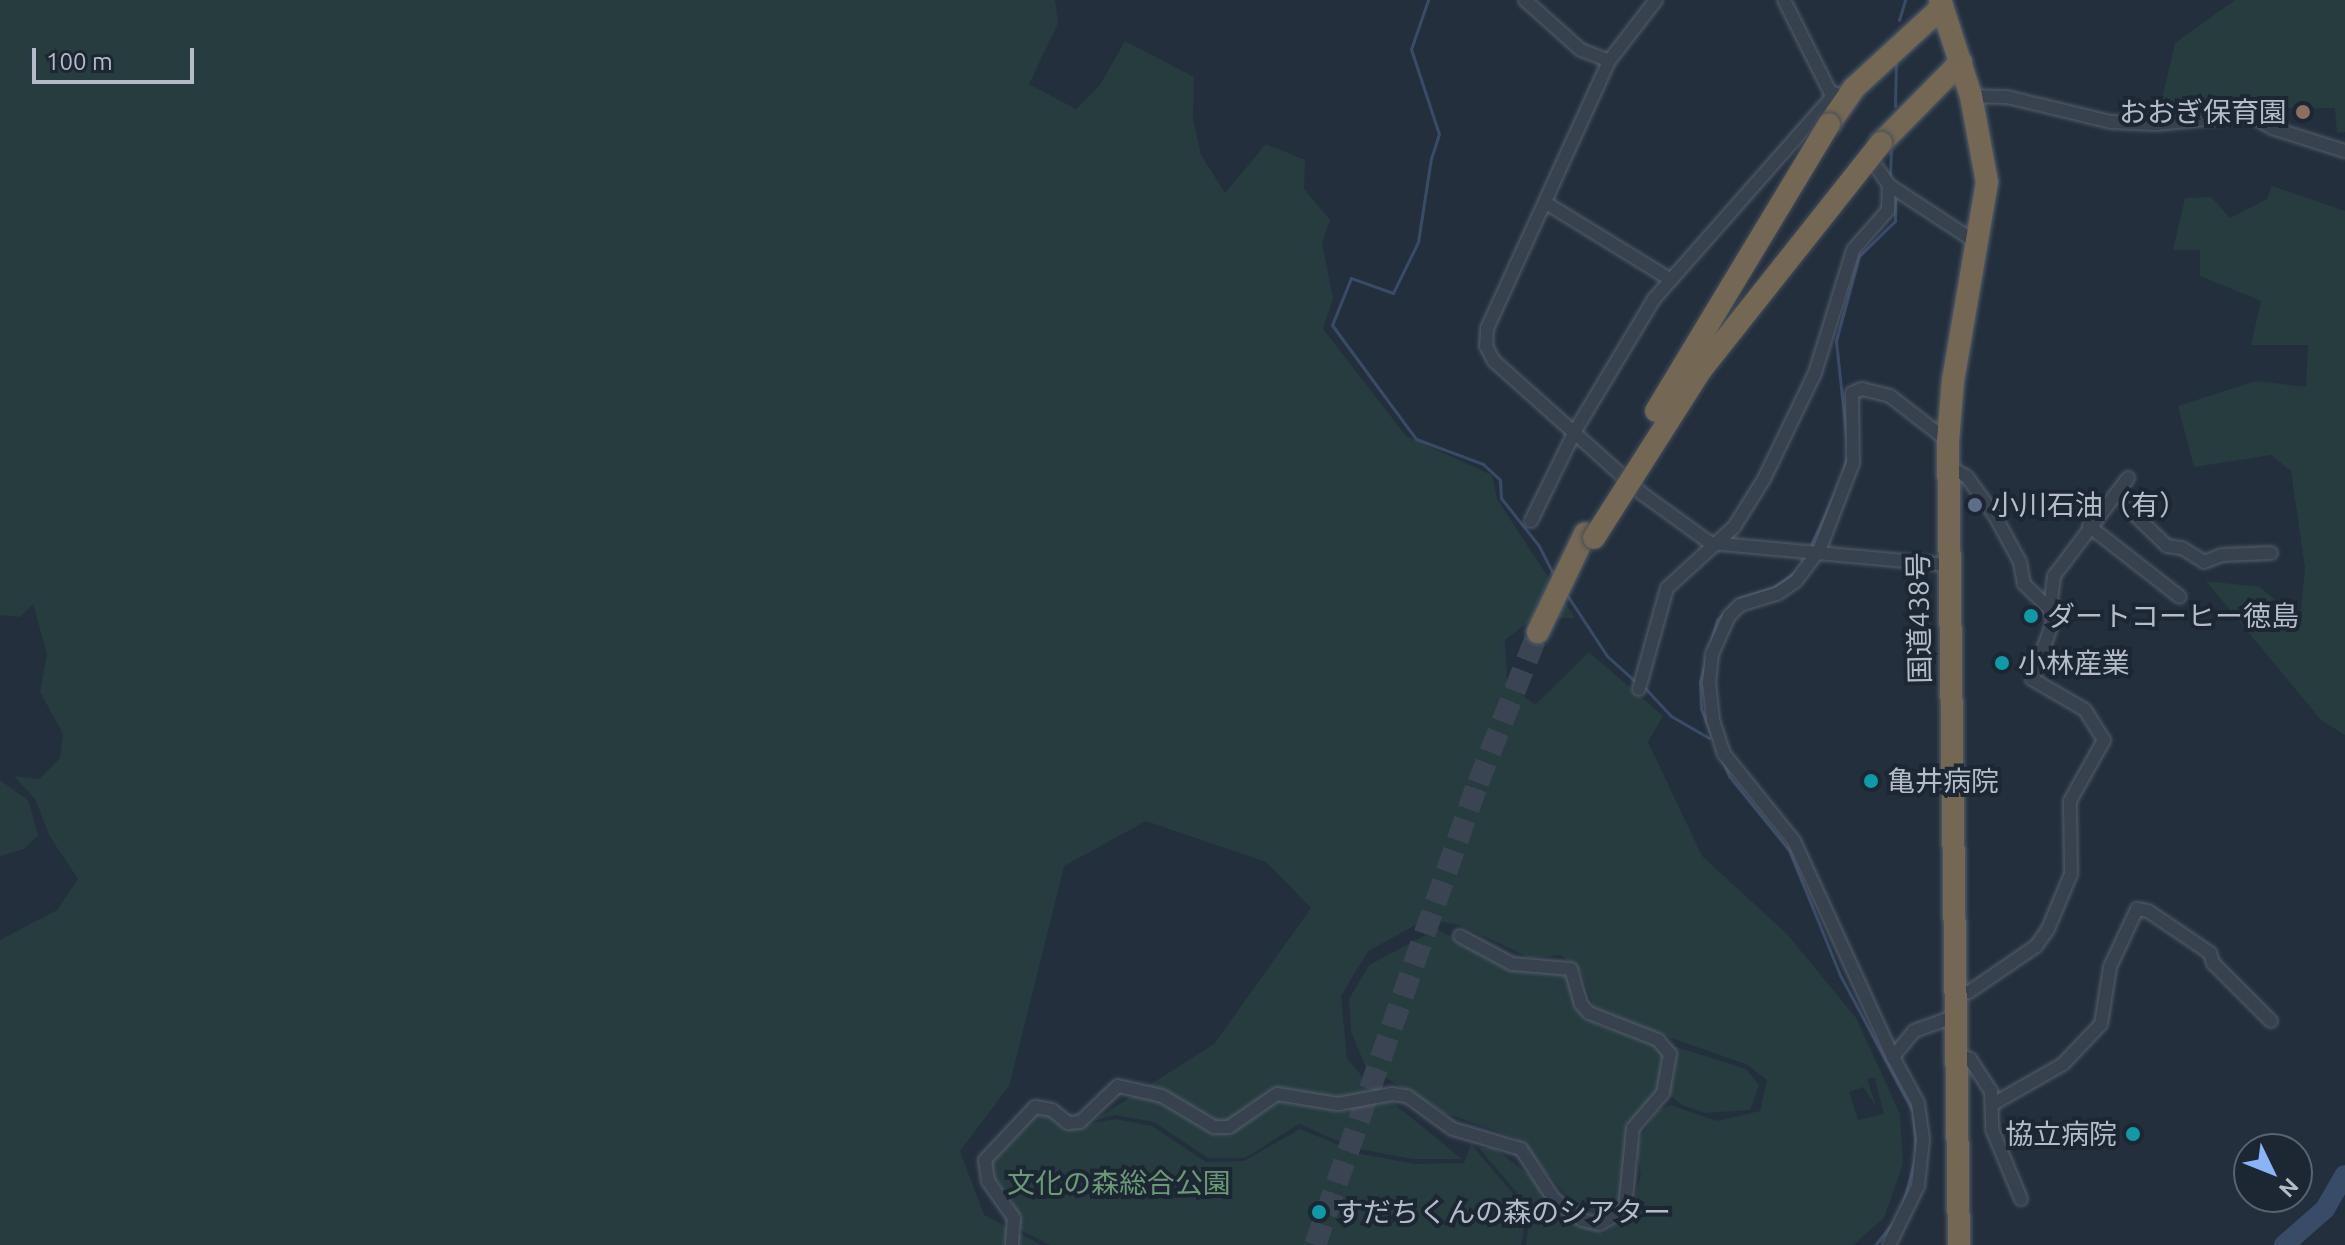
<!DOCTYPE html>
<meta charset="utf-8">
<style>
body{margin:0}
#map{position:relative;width:2345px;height:1245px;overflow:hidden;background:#242f3e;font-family:Ubuntu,"Noto Sans JP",sans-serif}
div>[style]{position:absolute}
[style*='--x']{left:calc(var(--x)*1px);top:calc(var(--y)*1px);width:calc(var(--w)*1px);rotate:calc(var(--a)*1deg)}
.green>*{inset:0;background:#263c3f}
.stream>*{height:3px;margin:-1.5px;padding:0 1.5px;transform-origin:1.5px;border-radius:1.5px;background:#394c67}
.river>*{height:20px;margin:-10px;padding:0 10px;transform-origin:10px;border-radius:10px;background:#394c67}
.highway-tunnel>*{height:22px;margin-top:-11px;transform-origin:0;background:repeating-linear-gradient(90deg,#3a4453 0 22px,transparent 0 33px)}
.roads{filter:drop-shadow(0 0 2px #565f6c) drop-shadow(0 0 2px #565f6c)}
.street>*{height:12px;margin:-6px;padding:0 6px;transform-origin:6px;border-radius:6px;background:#38414e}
.highway>*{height:22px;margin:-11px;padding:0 11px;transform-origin:11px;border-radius:11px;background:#746855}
.bridges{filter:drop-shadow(0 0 2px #434c59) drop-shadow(0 0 2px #434c59)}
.highway-bridge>*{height:22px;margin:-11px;padding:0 11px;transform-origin:11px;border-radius:11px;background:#746855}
.dots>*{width:22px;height:22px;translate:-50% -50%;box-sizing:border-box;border:4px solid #1d2633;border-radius:50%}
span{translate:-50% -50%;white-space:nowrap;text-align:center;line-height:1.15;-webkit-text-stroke:8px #1d2633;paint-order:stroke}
.poi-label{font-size:28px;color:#b4bcc9}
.right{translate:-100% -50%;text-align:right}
.left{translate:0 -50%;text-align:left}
.street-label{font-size:28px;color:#b4bcc9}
.park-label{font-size:28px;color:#6b9a76}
.north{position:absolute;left:2233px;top:1133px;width:80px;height:80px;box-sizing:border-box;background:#1d2633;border:2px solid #59626f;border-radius:50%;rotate:133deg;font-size:22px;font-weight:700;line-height:32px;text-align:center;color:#b4bcc9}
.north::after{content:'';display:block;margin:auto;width:28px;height:36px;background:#8ab4f8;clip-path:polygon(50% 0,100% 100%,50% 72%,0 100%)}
.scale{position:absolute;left:32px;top:48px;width:162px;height:36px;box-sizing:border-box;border:4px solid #b4bcc9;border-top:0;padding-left:10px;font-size:24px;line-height:28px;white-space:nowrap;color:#b4bcc9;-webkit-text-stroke:6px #1d2633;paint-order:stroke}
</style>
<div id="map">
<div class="green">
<div style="clip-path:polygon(evenodd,0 0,1055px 0,1058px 23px,1029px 84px,1076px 109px,1100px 85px,1125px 41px,1194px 77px,1193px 118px,1201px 155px,1225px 193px,1266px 144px,1305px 160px,1304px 189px,1330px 220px,1322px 243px,1333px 299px,1323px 329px,1406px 436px,1492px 475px,1497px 499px,1575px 618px,1534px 618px,1505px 640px,1507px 682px,1535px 705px,1589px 652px,1663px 716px,1648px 742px,1702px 856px,1788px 935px,1856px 1018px,1900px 1114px,1903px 1164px,1884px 1218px,1853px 1245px,1526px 1245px,1531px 1209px,1479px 1148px,1494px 1148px,1526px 1172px,1566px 1217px,1604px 1234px,1632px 1211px,1641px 1174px,1635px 1145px,1658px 1111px,1670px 1105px,1717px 1121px,1760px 1111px,1767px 1080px,1746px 1064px,1596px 1012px,1581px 972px,1561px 955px,1531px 958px,1459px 925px,1427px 919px,1368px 951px,1341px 996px,1347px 1058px,1365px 1080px,1462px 1159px,1413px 1159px,1354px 1148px,1299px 1124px,1245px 1158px,1208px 1158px,1154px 1122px,1115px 1115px,1093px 1121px,1214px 1044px,1311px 908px,1266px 862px,1146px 821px,1064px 866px,1009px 1086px,960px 1151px,984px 1215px,1041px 1245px,0 1245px,0 940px,57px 910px,78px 879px,50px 837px,35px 799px,14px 776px,39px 779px,60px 758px,63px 734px,40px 692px,47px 654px,33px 604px,20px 617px,0 615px,0 0,1867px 1078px,1875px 1078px,1884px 1114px,1858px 1120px,1849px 1092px,1863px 1087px,1876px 1106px,1867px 1078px)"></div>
<div style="clip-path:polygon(2235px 0,2345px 0,2345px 132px,2337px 133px,2335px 108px,2160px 108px,2175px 43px)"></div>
<div style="clip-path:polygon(2272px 186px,2345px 211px,2345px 735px,2321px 720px,2206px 581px,2260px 587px,2300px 622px,2305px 568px,2291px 471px,2271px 455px,2194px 467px,2178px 406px,2256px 381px,2306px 387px,2308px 345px,2251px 345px,2261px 301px,2200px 276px,2200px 250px,2173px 250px,2185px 198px,2211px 197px,2230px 218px,2267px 199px)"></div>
<div style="clip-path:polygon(0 780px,28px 800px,38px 835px,24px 849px,0 856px)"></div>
<div style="clip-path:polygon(1437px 929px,1510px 968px,1569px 973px,1579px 1011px,1598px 1025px,1657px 1043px,1667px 1057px,1657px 1090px,1627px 1129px,1620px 1203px,1601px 1215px,1583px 1214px,1516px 1138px,1445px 1113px,1365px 1065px,1351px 1032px,1349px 999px,1369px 965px)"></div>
<div style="clip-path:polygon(1667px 1044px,1746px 1069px,1759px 1085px,1750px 1110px,1705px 1113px,1682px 1105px,1667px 1093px,1675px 1069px)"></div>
<div style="clip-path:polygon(1034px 1115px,1047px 1115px,1063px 1128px,1115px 1119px,1152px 1126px,1206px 1162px,1244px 1161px,1300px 1129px,1361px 1154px,1415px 1164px,1464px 1163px,1471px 1144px,1527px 1210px,1521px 1245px,1050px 1245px,1017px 1228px,1012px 1198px,992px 1176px,989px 1163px)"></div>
</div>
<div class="stream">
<div style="--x:1428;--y:0;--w:52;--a:109.1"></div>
<div style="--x:1411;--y:49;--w:89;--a:71.8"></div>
<div style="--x:1439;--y:134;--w:25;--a:108"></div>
<div style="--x:1431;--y:158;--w:85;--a:98.8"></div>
<div style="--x:1418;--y:242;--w:57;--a:116.1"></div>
<div style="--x:1393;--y:293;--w:45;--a:-160.3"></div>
<div style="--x:1351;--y:278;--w:51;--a:112"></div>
<div style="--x:1332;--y:325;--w:142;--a:53.6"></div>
<div style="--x:1416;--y:439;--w:72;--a:20.5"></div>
<div style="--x:1483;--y:464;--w:23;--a:43"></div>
<div style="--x:1500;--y:480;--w:18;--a:87"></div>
<div style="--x:1501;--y:498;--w:61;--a:51.6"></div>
<div style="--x:1539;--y:546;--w:33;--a:63"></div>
<div style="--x:1899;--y:20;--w:21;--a:-73"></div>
<div style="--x:1895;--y:106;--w:43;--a:-88.7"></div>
<div style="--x:1890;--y:176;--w:32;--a:-88"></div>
<div style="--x:1844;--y:469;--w:17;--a:-77"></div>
<div style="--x:1848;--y:452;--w:112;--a:-96.2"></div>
<div style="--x:1836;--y:341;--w:88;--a:-74.9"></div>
<div style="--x:1859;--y:256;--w:50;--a:-44.2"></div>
<div style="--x:1895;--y:221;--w:23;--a:-90"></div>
<div style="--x:1809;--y:549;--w:64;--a:-65"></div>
<div style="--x:1798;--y:570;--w:32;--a:145"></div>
<div style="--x:1772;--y:588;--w:34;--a:163"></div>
<div style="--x:1739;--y:598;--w:31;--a:135"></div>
<div style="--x:1717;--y:620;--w:63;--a:105.6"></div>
<div style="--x:1700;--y:681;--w:28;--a:88"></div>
<div style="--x:1701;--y:709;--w:73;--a:67.3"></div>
<div style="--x:1729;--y:776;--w:95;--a:51"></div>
<div style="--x:1789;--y:850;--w:135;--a:67.8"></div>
<div style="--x:1840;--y:975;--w:155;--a:61.9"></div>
<div style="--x:1913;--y:1112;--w:43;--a:86"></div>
<div style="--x:1916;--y:1155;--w:54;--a:105.1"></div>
<div style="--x:1567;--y:595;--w:73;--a:56.7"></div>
<div style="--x:1607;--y:656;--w:39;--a:42"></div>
<div style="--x:1644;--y:687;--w:40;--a:47"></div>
<div style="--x:1671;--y:716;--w:44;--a:30.1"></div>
<div style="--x:1875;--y:1245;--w:32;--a:-51"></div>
</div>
<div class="river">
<div style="--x:2284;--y:1245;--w:55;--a:-41.3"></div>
<div style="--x:2325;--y:1209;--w:39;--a:-60"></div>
</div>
<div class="highway-tunnel">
<div style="--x:1315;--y:1245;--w:490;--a:-70.6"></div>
<div style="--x:1478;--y:783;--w:162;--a:-68.3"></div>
</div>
<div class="roads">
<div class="street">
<div style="--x:1525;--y:0;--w:75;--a:41.8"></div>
<div style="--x:1581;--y:50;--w:30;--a:21"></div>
<div style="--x:1656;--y:0;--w:77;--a:127.6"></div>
<div style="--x:1609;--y:61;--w:294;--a:114.5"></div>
<div style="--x:1487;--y:329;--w:17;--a:93"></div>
<div style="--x:1486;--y:346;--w:17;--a:62"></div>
<div style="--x:1494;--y:361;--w:201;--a:41.8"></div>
<div style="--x:1644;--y:495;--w:82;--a:36"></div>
<div style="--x:1710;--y:543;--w:239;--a:5.3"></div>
<div style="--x:1784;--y:0;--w:103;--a:63.4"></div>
<div style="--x:1830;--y:92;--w:9;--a:18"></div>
<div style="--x:1971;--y:96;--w:36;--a:2"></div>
<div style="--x:2007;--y:97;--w:107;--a:13.5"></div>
<div style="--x:2111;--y:122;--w:45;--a:2.5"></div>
<div style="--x:2156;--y:124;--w:93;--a:-5.5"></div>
<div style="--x:2249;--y:115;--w:26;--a:29"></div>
<div style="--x:2272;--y:128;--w:77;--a:17.5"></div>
<div style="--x:1889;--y:185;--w:105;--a:33.4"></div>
<div style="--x:1546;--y:203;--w:147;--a:31.6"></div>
<div style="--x:1948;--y:466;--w:22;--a:30"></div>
<div style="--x:1967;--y:477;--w:48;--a:54.3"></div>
<div style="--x:1995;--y:516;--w:52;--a:61.5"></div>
<div style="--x:2020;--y:562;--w:22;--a:80"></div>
<div style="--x:2024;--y:584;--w:36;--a:44"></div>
<div style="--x:2050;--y:609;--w:13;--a:77"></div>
<div style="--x:2053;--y:622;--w:61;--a:110.2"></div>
<div style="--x:2032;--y:679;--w:61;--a:30.3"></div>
<div style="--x:2085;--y:710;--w:36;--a:58"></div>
<div style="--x:2104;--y:740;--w:70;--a:119.1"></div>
<div style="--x:2070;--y:801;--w:73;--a:89.2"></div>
<div style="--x:2071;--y:874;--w:60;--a:112.7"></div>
<div style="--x:2048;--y:929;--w:21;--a:125"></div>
<div style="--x:2036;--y:946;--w:81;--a:145.5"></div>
<div style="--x:1969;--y:992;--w:16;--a:173"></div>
<div style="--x:2121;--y:490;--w:26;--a:62"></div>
<div style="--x:2133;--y:513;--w:47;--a:44.1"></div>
<div style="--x:2167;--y:546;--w:15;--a:8"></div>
<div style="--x:2182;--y:548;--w:26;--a:32"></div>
<div style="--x:2204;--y:562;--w:19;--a:-21"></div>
<div style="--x:2222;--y:555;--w:49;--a:-2.3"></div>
<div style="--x:1531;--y:521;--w:100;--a:-63.9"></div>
<div style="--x:1575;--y:431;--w:154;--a:-59.1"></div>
<div style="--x:1654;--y:299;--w:273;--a:-48.6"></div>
<div style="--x:2089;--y:526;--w:115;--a:38"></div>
<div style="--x:2050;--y:609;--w:33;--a:-83"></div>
<div style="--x:2054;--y:576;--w:123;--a:-52.9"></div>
<div style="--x:1639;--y:689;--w:105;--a:-74.5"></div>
<div style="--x:1667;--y:588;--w:91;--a:-42.3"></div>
<div style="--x:1734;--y:527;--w:57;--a:-58"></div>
<div style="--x:1764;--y:479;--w:118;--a:-64.3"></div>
<div style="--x:1815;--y:373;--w:129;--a:-72.8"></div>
<div style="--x:1853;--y:250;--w:53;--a:-48.8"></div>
<div style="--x:1888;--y:210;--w:25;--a:-88"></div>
<div style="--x:1889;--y:185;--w:29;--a:-125"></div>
<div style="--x:1954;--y:1054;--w:17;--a:17"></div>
<div style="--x:1970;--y:1059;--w:38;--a:57"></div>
<div style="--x:1991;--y:1091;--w:38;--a:88"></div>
<div style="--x:1992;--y:1129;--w:76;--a:67.5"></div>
<div style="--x:1893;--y:1057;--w:238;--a:-114.6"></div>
<div style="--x:1794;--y:841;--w:112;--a:-128.8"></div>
<div style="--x:1724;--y:754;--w:36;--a:-108"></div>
<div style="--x:1713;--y:720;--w:37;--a:-96"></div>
<div style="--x:1709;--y:683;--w:29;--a:-84"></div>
<div style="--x:1712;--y:654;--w:42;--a:-65.9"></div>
<div style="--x:1729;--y:616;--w:16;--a:-45"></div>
<div style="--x:1740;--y:605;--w:39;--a:-17"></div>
<div style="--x:1777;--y:594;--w:23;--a:-34"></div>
<div style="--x:1796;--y:581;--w:38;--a:-53"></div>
<div style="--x:1819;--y:551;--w:94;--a:-68.9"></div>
<div style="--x:1853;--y:463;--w:70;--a:-90.8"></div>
<div style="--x:1852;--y:393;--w:11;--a:-22"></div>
<div style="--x:1862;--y:389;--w:29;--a:14"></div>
<div style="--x:1890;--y:396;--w:73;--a:37.8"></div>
<div style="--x:1993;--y:1104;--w:81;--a:-29.7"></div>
<div style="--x:2063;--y:1064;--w:55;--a:-46.5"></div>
<div style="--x:2101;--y:1024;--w:58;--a:-81"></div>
<div style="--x:2110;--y:967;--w:64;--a:-65"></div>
<div style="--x:2137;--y:909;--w:11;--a:10"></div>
<div style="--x:2148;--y:911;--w:75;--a:34.1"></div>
<div style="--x:2210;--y:953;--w:10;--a:73"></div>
<div style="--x:2213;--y:963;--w:82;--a:45"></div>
<div style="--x:1012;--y:1245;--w:27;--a:-86"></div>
<div style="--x:1014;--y:1218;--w:45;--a:-125.1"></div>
<div style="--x:988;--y:1181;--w:21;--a:-98"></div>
<div style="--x:985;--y:1160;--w:73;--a:-46.7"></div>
<div style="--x:1035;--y:1107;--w:17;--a:10"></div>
<div style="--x:1052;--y:1110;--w:21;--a:39"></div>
<div style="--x:1068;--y:1123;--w:12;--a:-5"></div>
<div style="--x:1080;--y:1122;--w:52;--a:-43.5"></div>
<div style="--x:1118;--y:1086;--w:45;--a:12.8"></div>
<div style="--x:1162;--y:1096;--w:61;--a:30.8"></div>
<div style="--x:1214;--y:1127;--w:15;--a:0"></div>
<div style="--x:1229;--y:1127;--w:58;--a:-34.5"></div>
<div style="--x:1277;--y:1094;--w:62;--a:9.3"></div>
<div style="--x:1338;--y:1104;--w:55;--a:-10.5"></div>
<div style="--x:1392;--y:1094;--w:15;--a:8"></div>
<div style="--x:1407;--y:1096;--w:57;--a:35.7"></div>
<div style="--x:1453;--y:1129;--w:71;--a:16.4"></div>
<div style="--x:1521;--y:1149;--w:60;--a:56.6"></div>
<div style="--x:1554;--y:1199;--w:35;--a:37"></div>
<div style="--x:1582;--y:1220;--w:18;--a:13"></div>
<div style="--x:1600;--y:1224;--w:29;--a:-31"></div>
<div style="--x:1625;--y:1209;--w:81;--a:-84.4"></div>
<div style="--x:1633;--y:1128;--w:46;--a:-49.4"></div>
<div style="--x:1663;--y:1093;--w:40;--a:-80"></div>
<div style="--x:1670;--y:1054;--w:18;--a:-131"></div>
<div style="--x:1658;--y:1040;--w:74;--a:-158.6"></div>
<div style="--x:1589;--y:1013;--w:12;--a:-132"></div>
<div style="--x:1581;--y:1004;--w:36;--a:-106"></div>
<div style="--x:1571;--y:969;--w:59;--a:-175.2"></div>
<div style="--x:1512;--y:964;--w:59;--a:-151.7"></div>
<div style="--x:1889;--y:1245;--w:66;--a:-63.8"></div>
<div style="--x:1918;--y:1186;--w:47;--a:-83.9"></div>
<div style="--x:1923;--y:1139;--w:36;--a:-98"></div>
<div style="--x:1918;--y:1103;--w:52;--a:-118.5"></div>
<div style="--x:1893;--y:1057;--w:33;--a:-51"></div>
<div style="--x:1914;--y:1031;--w:41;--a:-19.7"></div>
</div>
<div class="highway">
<div style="--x:1940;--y:0;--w:101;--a:72.1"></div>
<div style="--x:1971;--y:96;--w:87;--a:79.5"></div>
<div style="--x:1987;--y:182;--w:201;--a:99.7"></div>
<div style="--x:1953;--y:380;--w:61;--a:94.7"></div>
<div style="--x:1948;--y:441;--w:804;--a:89.22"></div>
<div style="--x:1829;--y:124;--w:44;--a:-55.2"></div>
<div style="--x:1854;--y:88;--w:120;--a:-42.6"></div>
<div style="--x:1881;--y:143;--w:114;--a:-45.4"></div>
<div style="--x:1538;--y:632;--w:109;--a:-64.4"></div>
</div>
</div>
<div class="bridges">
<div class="highway-bridge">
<div style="--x:1656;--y:411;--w:335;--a:-58.9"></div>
<div style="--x:1594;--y:538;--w:199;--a:-57.5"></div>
<div style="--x:1701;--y:370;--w:290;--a:-51.6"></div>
</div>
</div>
<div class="dots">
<div style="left:2303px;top:112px;background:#8d6e63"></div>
<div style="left:1975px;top:505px;background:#5c6f8a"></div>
<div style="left:2031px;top:616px;background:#0f9aa8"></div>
<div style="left:2002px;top:663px;background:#0f9aa8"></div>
<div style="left:1871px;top:781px;background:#0f9aa8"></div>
<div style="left:2133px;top:1134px;background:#0f9aa8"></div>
<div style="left:1319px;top:1212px;background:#0f9aa8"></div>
</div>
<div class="poi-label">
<span class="right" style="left:2287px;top:112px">おおぎ保育園</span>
<span class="left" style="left:1991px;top:505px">小川石油（有）</span>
<span class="left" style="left:2047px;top:616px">ダートコーヒー徳島</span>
<span class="left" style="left:2018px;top:663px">小林産業</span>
<span class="left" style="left:1887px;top:781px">亀井病院</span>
<span class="right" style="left:2117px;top:1134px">協立病院</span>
<span class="left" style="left:1335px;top:1212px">すだちくんの森のシアター</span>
</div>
<div class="street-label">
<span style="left:1919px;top:618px;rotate:-91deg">国道438号</span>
</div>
<div class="park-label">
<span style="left:1119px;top:1183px">文化の森総合公園</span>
</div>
<div class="north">N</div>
<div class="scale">100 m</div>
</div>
